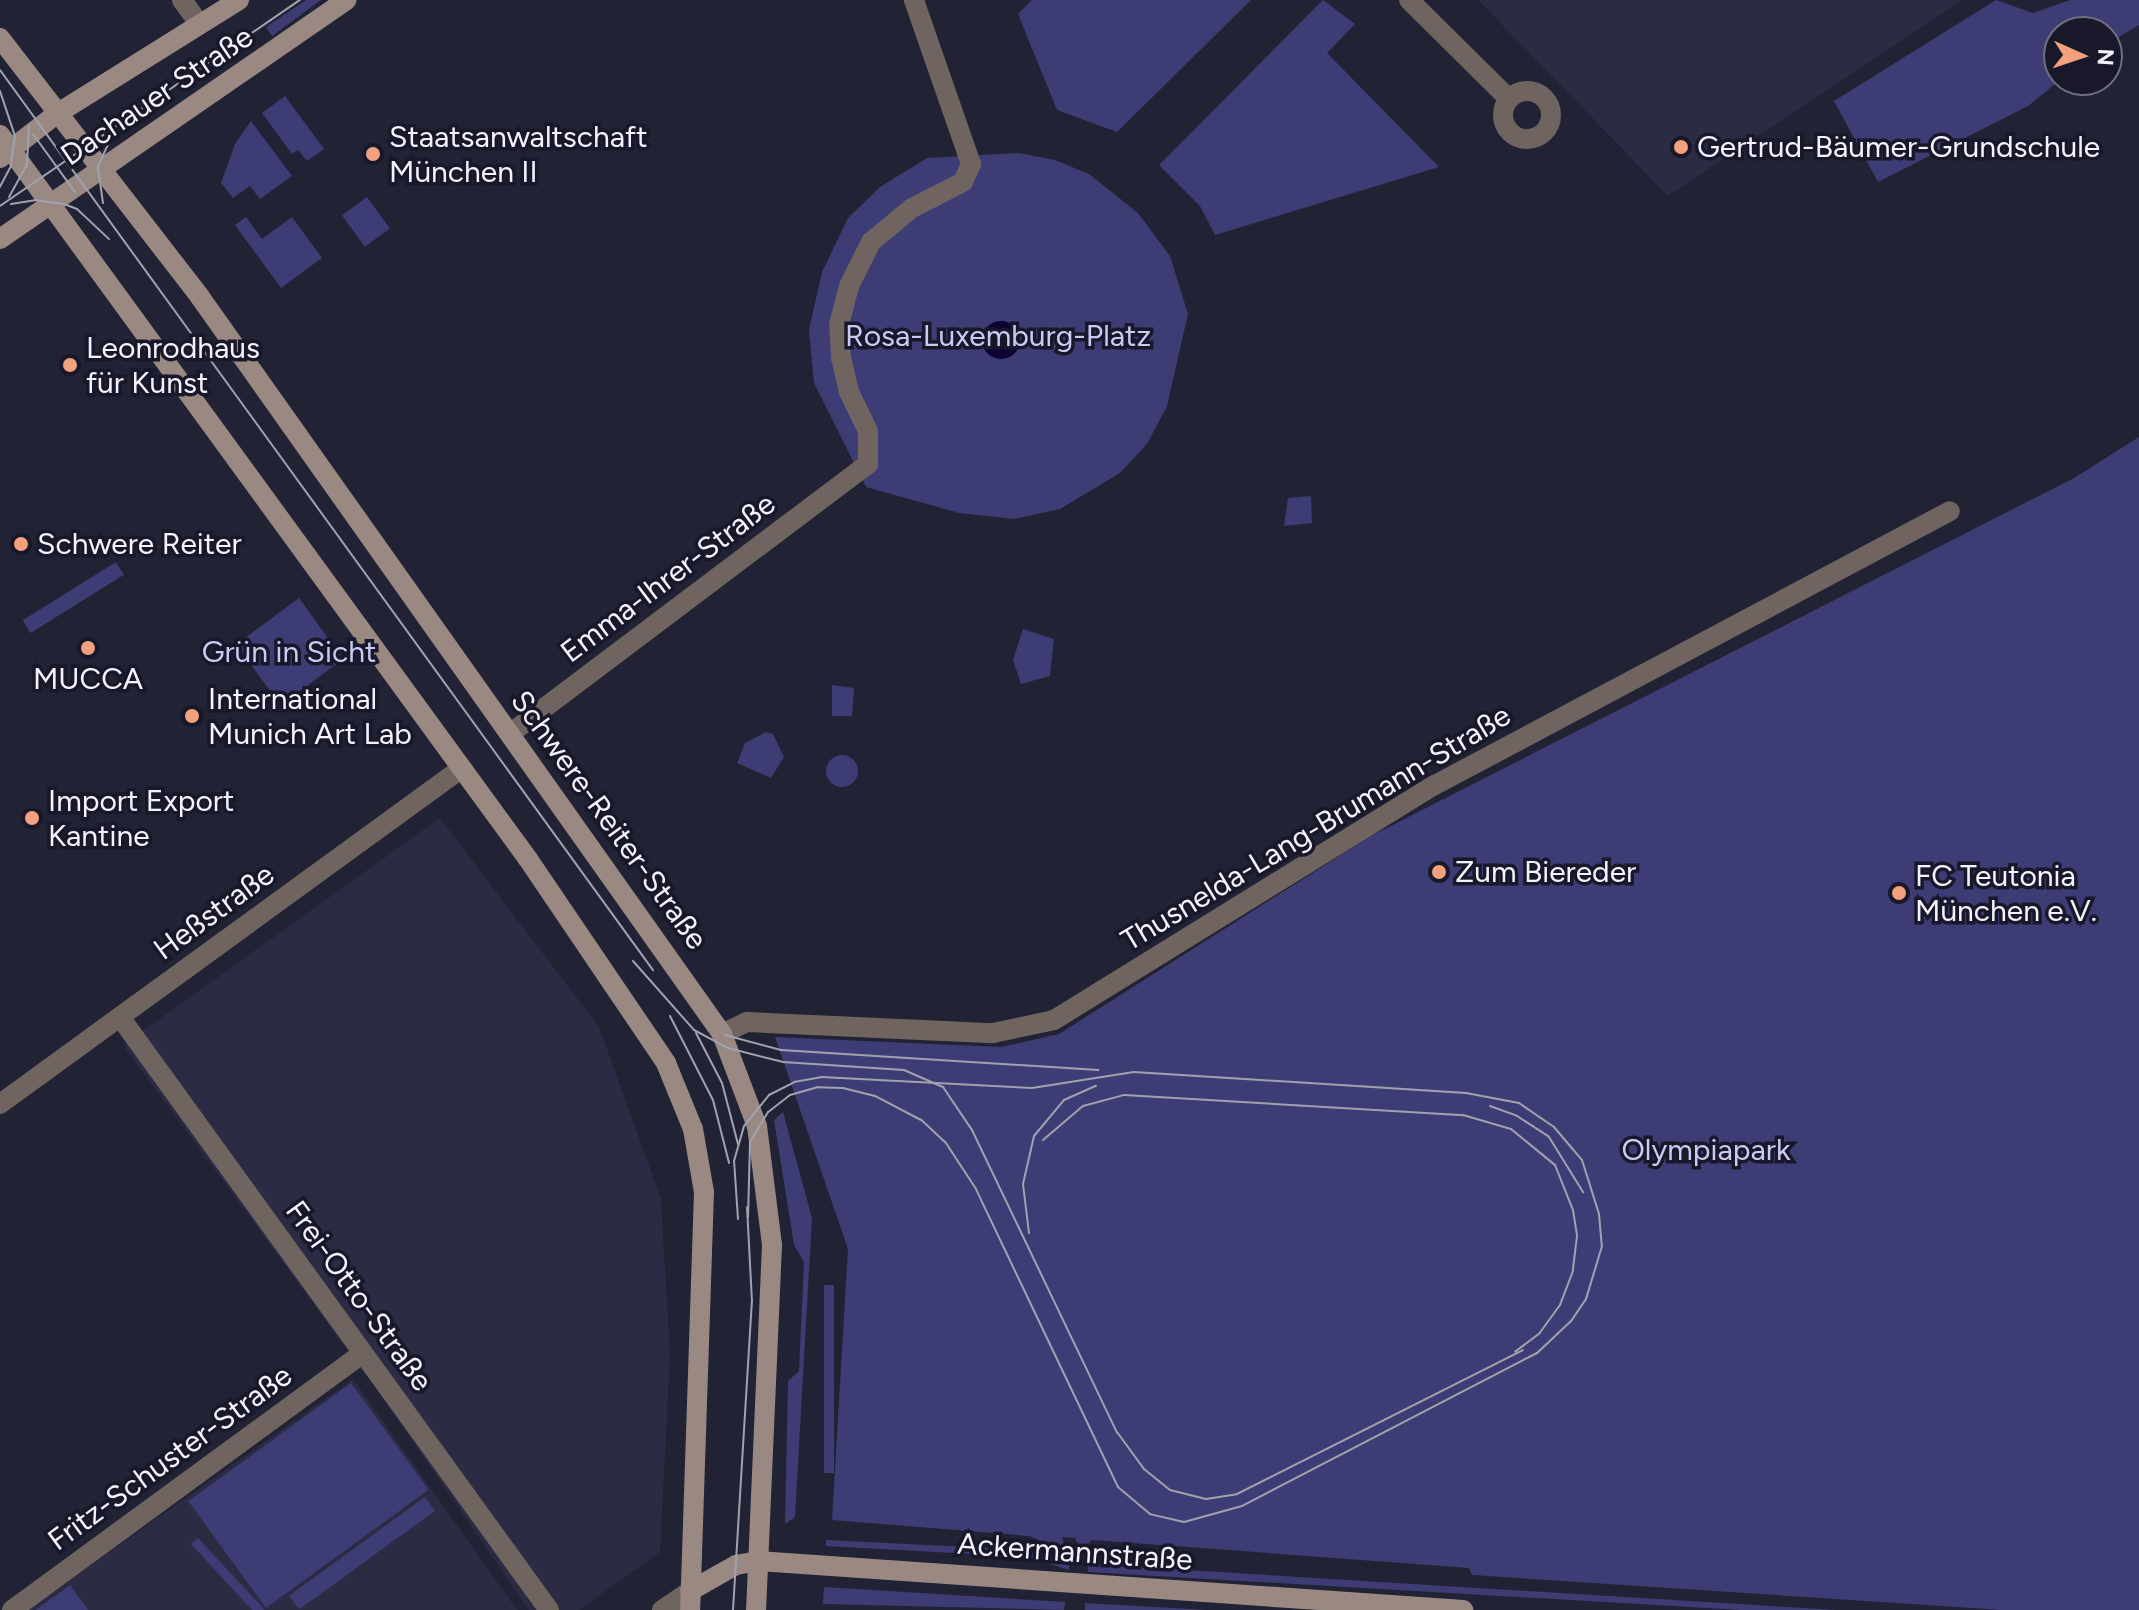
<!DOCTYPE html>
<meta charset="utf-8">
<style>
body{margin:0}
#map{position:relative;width:2139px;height:1610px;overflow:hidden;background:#212234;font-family:Figtree,sans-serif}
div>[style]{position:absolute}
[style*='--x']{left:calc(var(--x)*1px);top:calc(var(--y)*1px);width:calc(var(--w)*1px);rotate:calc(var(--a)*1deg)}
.built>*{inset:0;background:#2b2c44}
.green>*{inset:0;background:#3e3c74;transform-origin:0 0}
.round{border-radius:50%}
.water>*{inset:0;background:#0d0232}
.minor>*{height:20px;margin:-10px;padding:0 10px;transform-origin:10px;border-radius:10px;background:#6f6460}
.minor>.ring{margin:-10px;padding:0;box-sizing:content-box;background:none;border:20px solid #6f6460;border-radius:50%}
.tertiary>*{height:20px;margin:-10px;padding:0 10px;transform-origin:10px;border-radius:10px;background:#6f6460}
.secondary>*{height:20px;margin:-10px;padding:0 10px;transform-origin:10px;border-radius:10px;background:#9a8982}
.tram>*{height:2px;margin:-1px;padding:0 1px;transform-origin:1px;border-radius:1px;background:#a1a2af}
.dots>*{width:22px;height:22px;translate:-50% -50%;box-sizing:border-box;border:4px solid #18182a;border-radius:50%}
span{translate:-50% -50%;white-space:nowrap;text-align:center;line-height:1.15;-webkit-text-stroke:7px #18182a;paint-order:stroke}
.street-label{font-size:30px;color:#f3f3fe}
.poi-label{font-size:30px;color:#f3f3fe}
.left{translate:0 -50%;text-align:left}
.park-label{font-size:30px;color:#c9cbf5}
.north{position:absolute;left:2043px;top:16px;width:80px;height:80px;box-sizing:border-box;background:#18182a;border:2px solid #70707f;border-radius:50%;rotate:93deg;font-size:22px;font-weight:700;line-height:32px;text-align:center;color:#f3f3fe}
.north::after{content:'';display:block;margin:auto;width:28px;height:36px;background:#f1a17e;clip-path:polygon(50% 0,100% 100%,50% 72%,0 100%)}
</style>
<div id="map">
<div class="built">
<div style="clip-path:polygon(1478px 0,1962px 0,1668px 196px)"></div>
<div style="clip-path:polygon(440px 818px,599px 1027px,661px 1199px,670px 1356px,660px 1552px,579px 1610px,529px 1610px,385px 1401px,123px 1045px)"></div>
<div style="clip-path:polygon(353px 1379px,517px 1610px,28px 1610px)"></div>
</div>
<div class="green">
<div style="clip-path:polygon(306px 0,321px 0,272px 36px,266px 27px)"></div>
<div style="clip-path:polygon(1032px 0,1251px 0,1117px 132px,1057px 110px,1018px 14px)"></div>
<div style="clip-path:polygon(1323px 0,1355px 24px,1327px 53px,1439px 167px,1215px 235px,1200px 206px,1159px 165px)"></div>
<div style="clip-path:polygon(1996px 0,2033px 13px,2070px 0,2139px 0,2139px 25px,2107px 44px,2107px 32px,2059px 32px,2060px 80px,2028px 106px,1878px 182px,1834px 101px)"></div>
<div style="clip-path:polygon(285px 96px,324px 149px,307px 161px,298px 150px,292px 154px,262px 113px)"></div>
<div style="clip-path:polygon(251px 121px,292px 176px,260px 199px,250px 186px,233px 198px,221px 183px,235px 144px)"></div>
<div style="clip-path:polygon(1019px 153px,1055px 160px,1089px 174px,1138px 213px,1170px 256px,1188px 314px,1167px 406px,1147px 444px,1120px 473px,1060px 509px,1014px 519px,959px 513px,866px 487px,814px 383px,809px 330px,822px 272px,848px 218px,880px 187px,927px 158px)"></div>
<div style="left:367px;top:197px;width:39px;height:31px;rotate:54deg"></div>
<div style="clip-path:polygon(246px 217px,262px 239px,292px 217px,322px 258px,281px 288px,235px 225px)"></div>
<div style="clip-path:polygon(2139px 437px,2139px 1610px,2002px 1610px,1472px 1575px,1469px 1568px,1092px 1540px,1081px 1550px,1075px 1538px,1062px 1537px,1066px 1549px,1058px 1548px,1029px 1536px,832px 1520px,848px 1249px,775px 1037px,1001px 1047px,1059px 1034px,1371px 836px,2074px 478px)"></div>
<div style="clip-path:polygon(1311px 496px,1312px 523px,1284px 526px,1288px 498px)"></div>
<div style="left:116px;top:562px;width:15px;height:110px;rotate:58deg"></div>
<div style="clip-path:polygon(299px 598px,343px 659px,288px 700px,276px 699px,240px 650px,245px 638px)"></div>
<div style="clip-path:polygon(1023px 629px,1054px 639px,1050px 676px,1021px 684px,1013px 660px)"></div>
<div style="clip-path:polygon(832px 685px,854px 688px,852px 716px,832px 716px)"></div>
<div style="clip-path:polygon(766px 732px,773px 734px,784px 757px,771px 778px,737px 763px,745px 743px)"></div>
<div class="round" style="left:826px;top:755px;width:32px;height:32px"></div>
<div style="clip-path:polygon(783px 1112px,812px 1218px,795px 1517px,785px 1524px,788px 1381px,799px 1371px,804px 1262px,794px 1245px,774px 1120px)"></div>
<div style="left:824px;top:1285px;width:10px;height:188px"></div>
<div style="left:351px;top:1383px;width:132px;height:201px;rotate:54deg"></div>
<div style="left:425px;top:1497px;width:17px;height:168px;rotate:54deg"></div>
<div style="clip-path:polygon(198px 1538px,264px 1609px,263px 1610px,252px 1610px,191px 1544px)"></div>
<div style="clip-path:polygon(826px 1540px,1027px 1550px,1069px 1563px,1069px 1570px,1028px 1557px,826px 1546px)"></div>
<div style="clip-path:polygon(1088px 1564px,1219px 1572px,1836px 1610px,1741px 1610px,1088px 1572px)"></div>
<div style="clip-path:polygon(70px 1585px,88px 1610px,36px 1610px)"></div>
<div style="clip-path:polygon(824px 1587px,1065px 1602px,1064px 1610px,823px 1604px)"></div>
<div style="clip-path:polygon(1085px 1603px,1208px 1610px,1085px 1610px)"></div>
</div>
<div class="water">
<div class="round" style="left:982px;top:321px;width:38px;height:38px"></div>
</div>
<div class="minor">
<div style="--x:182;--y:0;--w:27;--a:54"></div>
<div style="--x:1409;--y:0;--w:136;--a:44.7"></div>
<div class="ring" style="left:1503px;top:91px;width:28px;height:28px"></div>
<div style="--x:511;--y:733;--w:447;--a:-37"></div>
<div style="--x:868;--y:464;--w:33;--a:-90"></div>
<div style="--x:868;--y:431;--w:43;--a:-116"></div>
<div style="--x:849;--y:392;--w:35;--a:-103"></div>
<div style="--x:841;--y:358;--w:33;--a:-93"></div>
<div style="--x:839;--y:325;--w:40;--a:-75.6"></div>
<div style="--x:849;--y:286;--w:49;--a:-63.4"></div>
<div style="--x:871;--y:242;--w:53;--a:-39.7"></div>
<div style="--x:912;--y:208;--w:57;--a:-27"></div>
<div style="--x:963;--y:182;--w:20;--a:-66"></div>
<div style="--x:971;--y:164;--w:174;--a:-109.2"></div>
<div style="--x:120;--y:1017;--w:732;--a:54.12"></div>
<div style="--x:722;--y:1034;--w:28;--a:-26"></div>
<div style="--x:747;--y:1022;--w:246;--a:2.6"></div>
<div style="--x:993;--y:1033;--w:62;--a:-12"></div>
<div style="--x:1054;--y:1020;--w:448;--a:-31.7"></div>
<div style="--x:1435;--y:785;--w:583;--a:-28.01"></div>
<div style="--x:0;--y:1104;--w:571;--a:-36.03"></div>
<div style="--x:12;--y:1610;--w:434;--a:-36.2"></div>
</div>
<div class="tertiary">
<div style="--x:662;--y:1610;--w:34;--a:-34"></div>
</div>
<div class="secondary">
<div style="--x:0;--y:38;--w:327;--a:52.3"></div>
<div style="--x:200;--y:297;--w:903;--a:54.69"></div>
<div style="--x:722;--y:1034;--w:98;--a:69.2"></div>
<div style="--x:757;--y:1126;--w:120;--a:82.8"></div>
<div style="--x:772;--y:1245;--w:365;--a:92.5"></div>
<div style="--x:0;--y:135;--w:896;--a:53.9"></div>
<div style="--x:528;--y:859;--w:246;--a:55.9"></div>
<div style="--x:666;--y:1063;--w:71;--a:67.8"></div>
<div style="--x:693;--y:1129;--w:64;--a:80.1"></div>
<div style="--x:704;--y:1192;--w:418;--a:91.9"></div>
<div style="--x:0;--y:158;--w:70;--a:-38"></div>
<div style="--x:55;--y:115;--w:217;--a:-32"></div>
<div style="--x:0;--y:239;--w:421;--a:-34.6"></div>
<div style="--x:690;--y:1591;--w:53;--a:-29.5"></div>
<div style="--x:736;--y:1565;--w:22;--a:-10"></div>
<div style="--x:758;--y:1561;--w:707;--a:3.98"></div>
</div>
<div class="tram">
<div style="--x:0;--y:70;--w:1112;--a:54.04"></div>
<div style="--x:0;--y:91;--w:47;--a:71.6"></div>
<div style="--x:15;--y:136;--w:30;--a:98"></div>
<div style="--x:11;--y:166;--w:24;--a:118"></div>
<div style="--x:33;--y:134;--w:72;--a:54.1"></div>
<div style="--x:9;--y:197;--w:38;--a:-61"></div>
<div style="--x:27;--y:164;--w:38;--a:-87"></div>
<div style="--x:103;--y:203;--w:37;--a:-98"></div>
<div style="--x:98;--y:166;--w:38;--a:-65"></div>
<div style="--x:11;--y:204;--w:24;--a:-9"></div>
<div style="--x:35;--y:200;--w:29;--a:8"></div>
<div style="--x:64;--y:204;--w:14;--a:21"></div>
<div style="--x:77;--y:209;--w:44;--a:43.2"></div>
<div style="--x:0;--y:206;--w:364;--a:-34.5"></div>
<div style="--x:633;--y:961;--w:92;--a:48.5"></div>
<div style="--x:694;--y:1030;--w:38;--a:28"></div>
<div style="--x:728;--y:1048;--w:57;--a:14.3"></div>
<div style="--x:783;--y:1062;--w:121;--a:3.8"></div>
<div style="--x:904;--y:1070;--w:43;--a:23.6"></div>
<div style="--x:943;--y:1087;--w:52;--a:56"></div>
<div style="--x:972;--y:1130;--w:335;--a:64.4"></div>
<div style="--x:1117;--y:1432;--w:46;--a:53.9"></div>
<div style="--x:1144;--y:1469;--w:33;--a:39"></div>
<div style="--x:1170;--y:1490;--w:37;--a:14"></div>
<div style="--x:1206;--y:1499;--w:31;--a:-9"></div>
<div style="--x:1237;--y:1494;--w:320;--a:-26.7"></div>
<div style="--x:670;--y:1016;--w:94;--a:62.9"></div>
<div style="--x:713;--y:1100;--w:65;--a:75.7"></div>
<div style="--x:696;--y:1033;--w:56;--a:62.5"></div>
<div style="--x:722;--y:1083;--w:63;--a:75.3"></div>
<div style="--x:725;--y:1035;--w:58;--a:15"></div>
<div style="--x:781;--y:1050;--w:318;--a:3.6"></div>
<div style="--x:1490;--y:1106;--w:29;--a:20"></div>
<div style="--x:1517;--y:1116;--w:38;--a:33"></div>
<div style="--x:1549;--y:1137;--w:65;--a:58.3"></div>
<div style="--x:1043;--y:1140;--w:52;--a:-40.4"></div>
<div style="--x:1083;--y:1106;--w:42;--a:-15"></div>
<div style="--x:1124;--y:1095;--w:340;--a:3.4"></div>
<div style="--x:1463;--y:1115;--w:50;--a:16.3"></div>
<div style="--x:1511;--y:1129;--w:57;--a:39.3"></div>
<div style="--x:1555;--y:1165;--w:48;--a:68.2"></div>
<div style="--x:1573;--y:1210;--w:26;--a:81"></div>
<div style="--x:1577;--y:1236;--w:35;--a:97"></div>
<div style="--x:1573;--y:1271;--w:36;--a:111"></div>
<div style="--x:1560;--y:1305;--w:34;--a:126"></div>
<div style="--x:1540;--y:1333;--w:31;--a:143"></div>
<div style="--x:738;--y:1219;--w:58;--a:-93.9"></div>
<div style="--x:734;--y:1161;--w:36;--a:-74"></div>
<div style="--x:744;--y:1126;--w:40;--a:-51"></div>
<div style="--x:769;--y:1095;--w:28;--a:-27"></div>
<div style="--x:794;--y:1082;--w:27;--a:-10"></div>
<div style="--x:821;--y:1077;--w:211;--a:3"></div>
<div style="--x:1032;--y:1088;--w:103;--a:-8.9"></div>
<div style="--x:1134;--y:1072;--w:333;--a:3.6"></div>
<div style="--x:1466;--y:1093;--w:54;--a:10.7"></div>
<div style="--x:1519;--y:1103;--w:42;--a:34.4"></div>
<div style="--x:1554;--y:1127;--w:43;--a:49.7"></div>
<div style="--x:1582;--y:1160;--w:57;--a:72.5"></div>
<div style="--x:1599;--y:1214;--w:32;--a:85"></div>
<div style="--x:1602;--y:1246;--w:55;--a:106.8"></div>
<div style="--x:1586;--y:1299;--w:27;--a:124"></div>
<div style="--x:1571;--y:1321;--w:47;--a:136.7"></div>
<div style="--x:1537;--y:1353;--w:332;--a:152.6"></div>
<div style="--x:1242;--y:1506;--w:60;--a:164.6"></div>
<div style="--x:1184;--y:1522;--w:35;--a:-167"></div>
<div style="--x:1150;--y:1514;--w:42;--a:-139.8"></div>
<div style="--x:1118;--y:1487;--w:330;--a:-115.5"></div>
<div style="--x:976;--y:1189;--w:55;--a:-123.1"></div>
<div style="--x:946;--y:1143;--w:34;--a:-137"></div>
<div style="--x:921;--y:1120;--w:52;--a:-152.4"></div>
<div style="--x:875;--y:1096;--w:33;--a:-166"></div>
<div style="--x:843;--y:1088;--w:25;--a:-178"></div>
<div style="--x:818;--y:1087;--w:29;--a:164"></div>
<div style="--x:790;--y:1095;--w:28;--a:142"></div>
<div style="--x:768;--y:1112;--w:35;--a:121"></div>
<div style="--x:750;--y:1142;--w:75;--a:91.5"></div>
<div style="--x:1029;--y:1233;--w:49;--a:-97"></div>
<div style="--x:1023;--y:1184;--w:49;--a:-77.1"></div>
<div style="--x:1034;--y:1136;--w:47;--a:-50.2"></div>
<div style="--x:1064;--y:1100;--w:35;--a:-24"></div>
<div style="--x:733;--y:1610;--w:309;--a:-86.5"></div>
<div style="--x:752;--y:1302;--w:95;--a:-93"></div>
</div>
<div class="dots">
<div style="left:1681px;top:147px;background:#f1a17e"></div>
<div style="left:373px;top:154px;background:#f1a17e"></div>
<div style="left:70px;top:365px;background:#f1a17e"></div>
<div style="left:21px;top:544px;background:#f1a17e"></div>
<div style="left:88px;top:648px;background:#f1a17e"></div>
<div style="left:192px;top:716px;background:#f1a17e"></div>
<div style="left:32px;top:818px;background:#f1a17e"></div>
<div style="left:1439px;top:872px;background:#f1a17e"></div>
<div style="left:1899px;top:893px;background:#f1a17e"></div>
</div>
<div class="street-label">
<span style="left:157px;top:96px;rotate:-34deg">Dachauer Straße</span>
<span style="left:668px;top:578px;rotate:-37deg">Emma-Ihrer-Straße</span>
<span style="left:609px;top:820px;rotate:54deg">Schwere-Reiter-Straße</span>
<span style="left:1316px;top:828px;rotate:-31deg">Thusnelda-Lang-Brumann-Straße</span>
<span style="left:214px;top:912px;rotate:-36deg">Heßstraße</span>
<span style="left:359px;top:1296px;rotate:54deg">Frei-Otto-Straße</span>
<span style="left:170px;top:1458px;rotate:-36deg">Fritz-Schuster-Straße</span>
<span style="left:1075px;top:1552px;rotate:4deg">Ackermannstraße</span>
</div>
<div class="poi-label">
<span class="left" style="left:389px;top:154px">Staatsanwaltschaft<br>München II</span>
<span class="left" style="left:1697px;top:147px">Gertrud-Bäumer-Grundschule</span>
<span class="left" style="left:86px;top:365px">Leonrodhaus<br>für Kunst</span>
<span class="left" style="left:37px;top:544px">Schwere Reiter</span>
<span style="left:88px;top:679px">MUCCA</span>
<span class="left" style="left:208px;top:716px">International<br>Munich Art Lab</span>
<span class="left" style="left:48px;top:818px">Import Export<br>Kantine</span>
<span class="left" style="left:1455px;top:872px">Zum Biereder</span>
<span class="left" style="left:1915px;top:893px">FC Teutonia<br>München e.V.</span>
</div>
<div class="park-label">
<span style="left:998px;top:336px">Rosa-Luxemburg-Platz</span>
<span style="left:289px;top:652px">Grün in Sicht</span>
<span style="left:1706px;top:1150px">Olympiapark</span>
</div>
<div class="north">N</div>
</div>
